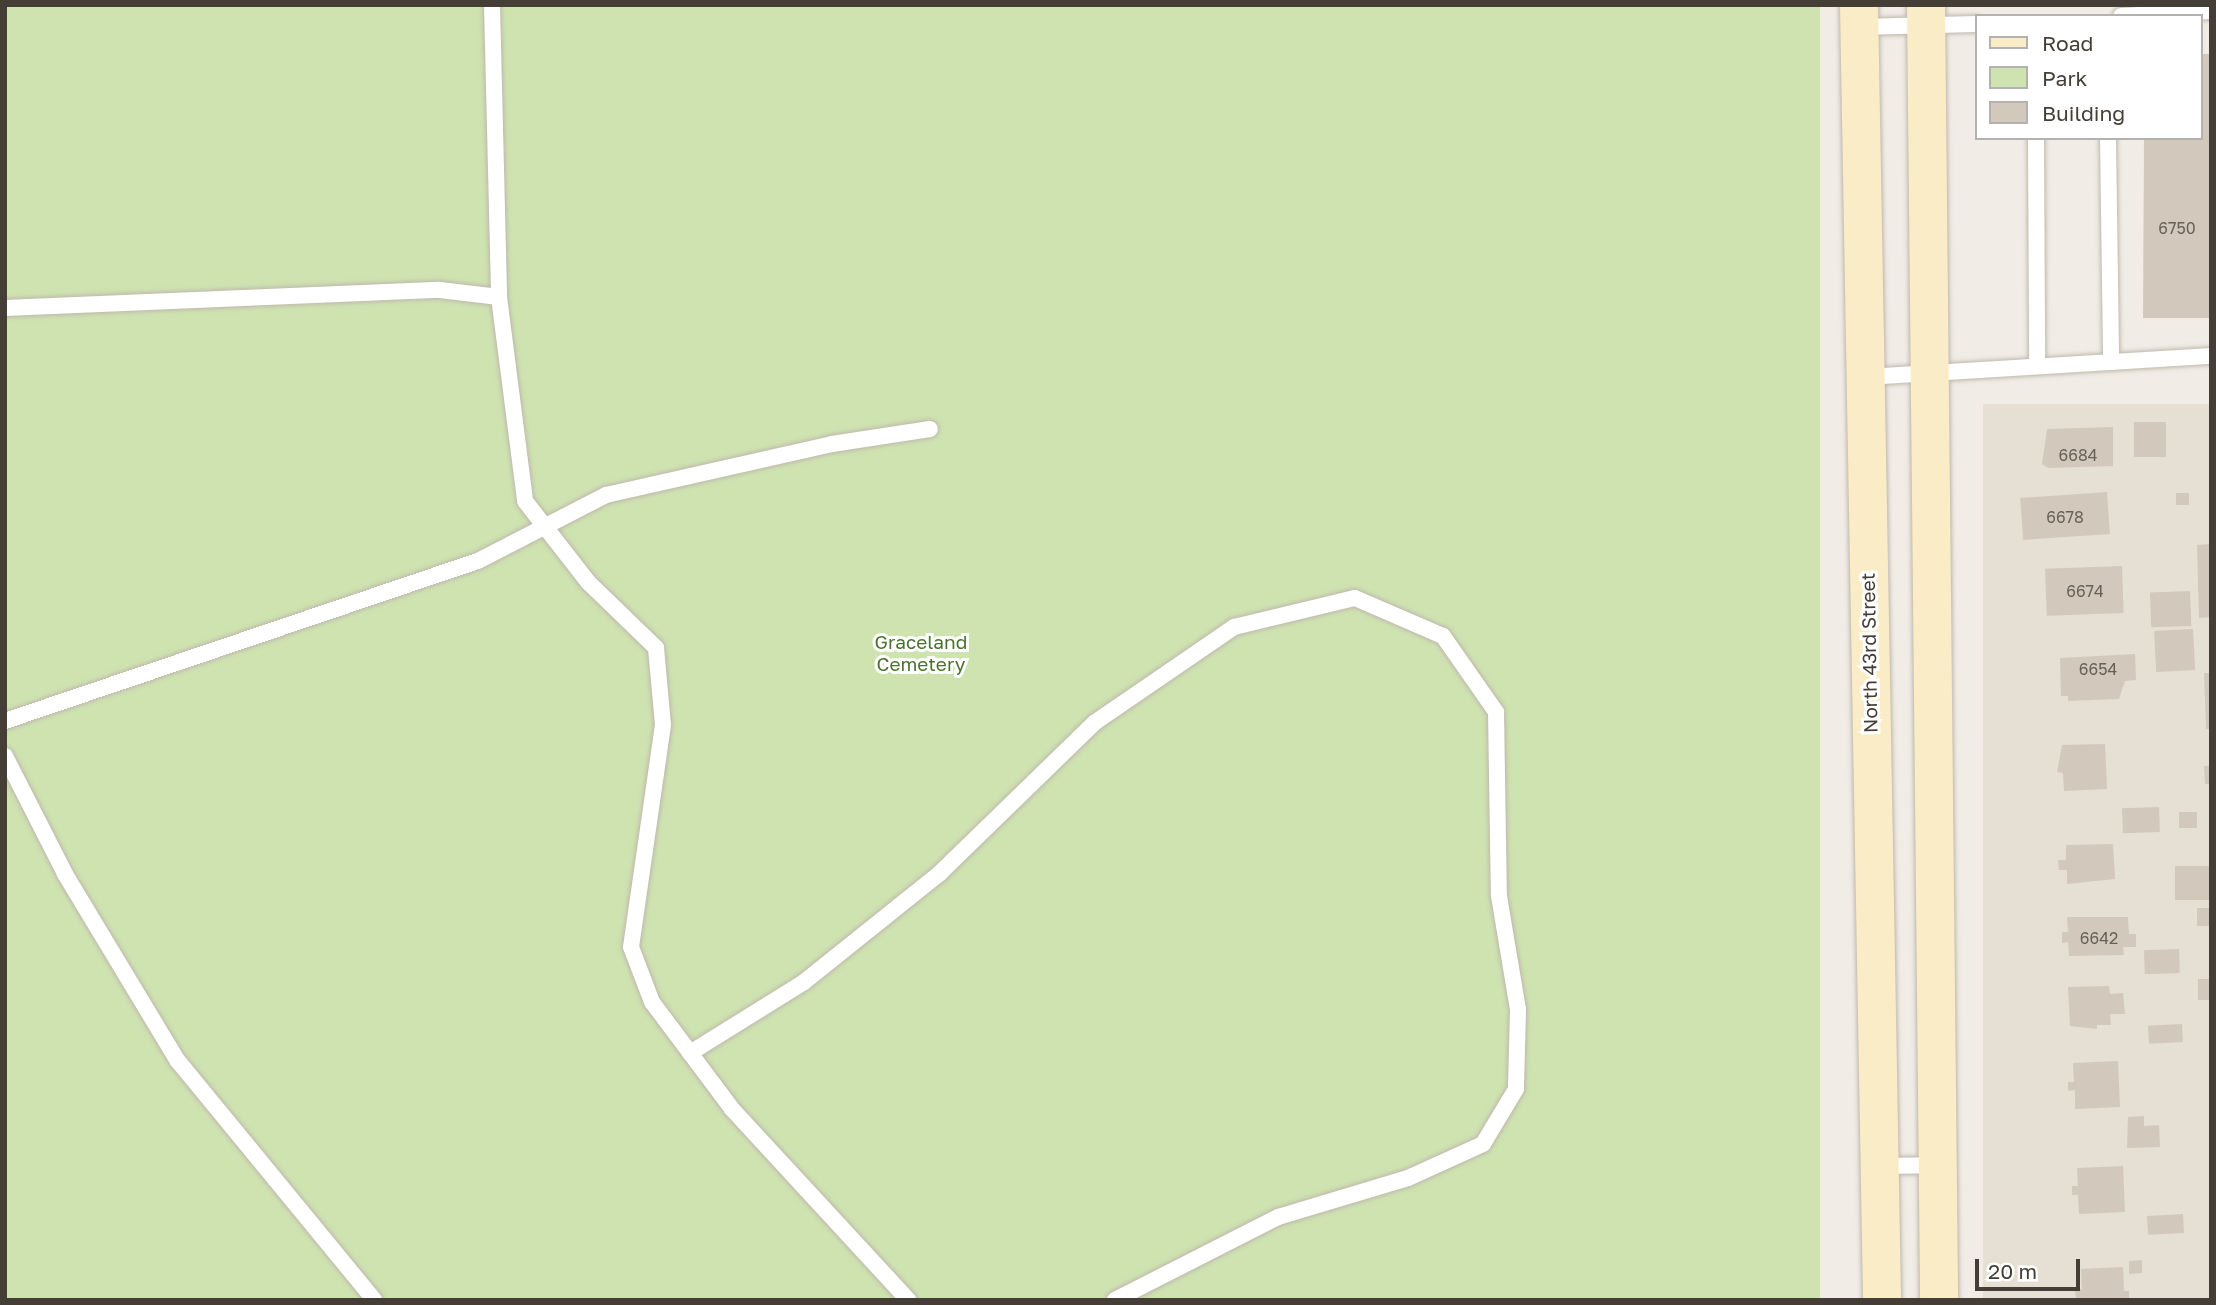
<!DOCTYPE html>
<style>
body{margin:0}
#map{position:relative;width:2216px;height:1305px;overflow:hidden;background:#f1ede6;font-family:"Golos Text",sans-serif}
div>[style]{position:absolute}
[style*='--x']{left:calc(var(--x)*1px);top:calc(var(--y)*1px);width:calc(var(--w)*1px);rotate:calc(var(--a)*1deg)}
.residential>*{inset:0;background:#e5dfd4;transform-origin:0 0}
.green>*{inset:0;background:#cfe3b1;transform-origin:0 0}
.building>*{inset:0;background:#d2c9bc;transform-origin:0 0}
.roads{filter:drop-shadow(0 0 2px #bfb8ac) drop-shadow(0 0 2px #bfb8ac)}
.service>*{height:16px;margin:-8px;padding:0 8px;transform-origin:8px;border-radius:8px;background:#fff}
.secondary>*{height:38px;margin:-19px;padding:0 19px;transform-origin:19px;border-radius:19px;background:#faecc7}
span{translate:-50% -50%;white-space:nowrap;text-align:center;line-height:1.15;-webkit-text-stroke:6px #fff;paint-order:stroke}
.number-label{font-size:16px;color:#686158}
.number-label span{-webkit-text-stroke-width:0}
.park-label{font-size:19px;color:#4a712e}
.street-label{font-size:19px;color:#443e36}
.frame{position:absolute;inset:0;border:7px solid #443e36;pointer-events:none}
.legend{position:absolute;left:1975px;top:14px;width:228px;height:126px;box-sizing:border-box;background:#fff;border:2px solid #b4b2af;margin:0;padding:9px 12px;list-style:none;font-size:21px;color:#443e36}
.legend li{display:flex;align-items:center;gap:14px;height:35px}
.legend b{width:35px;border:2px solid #b4b2af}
.scale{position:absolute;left:1975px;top:1259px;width:105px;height:32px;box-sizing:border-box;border:4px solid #443e36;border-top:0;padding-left:9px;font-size:21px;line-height:24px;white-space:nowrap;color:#443e36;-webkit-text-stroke:5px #fff;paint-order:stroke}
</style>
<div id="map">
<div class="residential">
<div style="left:2211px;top:404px;width:896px;height:228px;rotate:90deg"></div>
</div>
<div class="green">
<div style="left:5px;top:5px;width:1815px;height:1295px"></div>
</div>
<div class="building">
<div style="clip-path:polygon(2200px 54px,2211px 54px,2211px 318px,2143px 318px,2144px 138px,2200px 138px)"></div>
<div style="left:2166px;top:422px;width:35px;height:32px;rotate:90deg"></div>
<div style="clip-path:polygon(2113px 427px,2113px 466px,2048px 468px,2042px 464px,2047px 429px)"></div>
<div style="left:2107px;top:492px;width:42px;height:87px;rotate:86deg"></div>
<div style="left:2189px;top:493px;width:12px;height:13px;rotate:90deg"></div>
<div style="clip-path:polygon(2211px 544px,2211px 617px,2199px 618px,2197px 545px)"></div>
<div style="left:2122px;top:566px;width:47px;height:77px;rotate:88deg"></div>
<div style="left:2190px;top:591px;width:35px;height:40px;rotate:88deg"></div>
<div style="left:2193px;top:629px;width:41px;height:39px;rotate:87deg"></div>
<div style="clip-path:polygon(2135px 654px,2136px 680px,2125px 681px,2119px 699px,2068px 701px,2068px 696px,2061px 696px,2060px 658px)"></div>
<div style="clip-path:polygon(2204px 673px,2211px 673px,2211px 729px,2206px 729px)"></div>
<div style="clip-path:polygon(2105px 744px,2107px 789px,2064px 791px,2063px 773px,2057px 772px,2062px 745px)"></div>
<div style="clip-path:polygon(2204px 766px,2211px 766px,2211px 784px,2205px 784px)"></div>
<div style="left:2159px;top:807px;width:25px;height:37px;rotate:88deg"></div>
<div style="left:2179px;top:812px;width:18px;height:16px"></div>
<div style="clip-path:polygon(2113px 844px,2115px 879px,2067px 884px,2067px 870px,2059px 870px,2058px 860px,2066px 860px,2066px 845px)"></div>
<div style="left:2211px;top:866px;width:34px;height:36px;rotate:90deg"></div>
<div style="left:2197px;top:908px;width:14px;height:18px"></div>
<div style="clip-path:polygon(2067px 917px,2128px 917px,2129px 934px,2136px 934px,2136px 947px,2123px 947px,2124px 955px,2069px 956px,2068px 942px,2062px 943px,2062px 932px,2068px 932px)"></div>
<div style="left:2179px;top:949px;width:24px;height:35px;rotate:88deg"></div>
<div style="left:2198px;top:979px;width:13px;height:21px"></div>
<div style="clip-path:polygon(2109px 986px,2110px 994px,2123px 993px,2125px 1014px,2110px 1014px,2111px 1025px,2097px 1025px,2097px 1029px,2070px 1026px,2068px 987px)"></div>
<div style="left:2182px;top:1024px;width:18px;height:34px;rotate:87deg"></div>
<div style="clip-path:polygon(2118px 1061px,2120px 1107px,2075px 1109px,2075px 1090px,2068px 1091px,2068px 1082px,2074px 1082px,2073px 1063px)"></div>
<div style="clip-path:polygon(2144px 1116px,2144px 1126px,2159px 1125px,2160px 1147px,2127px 1148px,2128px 1117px)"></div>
<div style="clip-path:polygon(2123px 1166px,2125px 1212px,2079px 1214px,2078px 1195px,2072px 1195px,2072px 1186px,2078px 1186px,2077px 1168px)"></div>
<div style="left:2183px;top:1214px;width:19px;height:36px;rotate:87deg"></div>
<div style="clip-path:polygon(2142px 1260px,2142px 1273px,2129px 1274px,2129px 1261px)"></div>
<div style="clip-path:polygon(2123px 1267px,2124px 1291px,2129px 1291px,2129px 1300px,2076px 1299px,2075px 1289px,2082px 1289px,2081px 1269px)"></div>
</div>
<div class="roads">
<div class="service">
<div style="--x:492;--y:5;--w:292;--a:88.6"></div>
<div style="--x:499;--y:297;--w:206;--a:82.7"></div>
<div style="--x:525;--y:501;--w:103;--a:52.1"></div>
<div style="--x:588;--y:582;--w:95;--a:44.1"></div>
<div style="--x:656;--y:648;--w:77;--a:84.8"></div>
<div style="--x:663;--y:725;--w:224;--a:98.2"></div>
<div style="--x:631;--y:947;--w:59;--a:69.1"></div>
<div style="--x:652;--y:1002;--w:134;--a:53.2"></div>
<div style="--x:732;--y:1109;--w:260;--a:47.3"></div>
<div style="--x:2121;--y:16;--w:90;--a:-3.2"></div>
<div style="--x:1859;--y:27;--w:117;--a:-1.5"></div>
<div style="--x:2036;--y:138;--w:228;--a:89.7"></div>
<div style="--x:2108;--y:138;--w:224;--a:89.2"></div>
<div style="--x:5;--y:308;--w:435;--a:-2.4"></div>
<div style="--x:440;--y:290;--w:59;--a:6.8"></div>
<div style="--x:1866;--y:377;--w:346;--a:-3.5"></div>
<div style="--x:5;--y:721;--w:499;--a:-18.7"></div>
<div style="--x:478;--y:561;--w:144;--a:-27.3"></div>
<div style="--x:606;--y:495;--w:232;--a:-12.7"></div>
<div style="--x:832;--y:444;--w:99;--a:-8.7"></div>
<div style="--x:5;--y:756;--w:132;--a:63"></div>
<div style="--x:65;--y:874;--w:218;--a:58.9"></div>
<div style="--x:178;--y:1061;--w:309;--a:50.6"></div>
<div style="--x:690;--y:1053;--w:134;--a:-31.9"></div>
<div style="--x:804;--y:982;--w:174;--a:-38.7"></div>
<div style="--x:940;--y:873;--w:215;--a:-44.2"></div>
<div style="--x:1094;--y:723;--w:170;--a:-34.4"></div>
<div style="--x:1234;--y:627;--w:124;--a:-13.5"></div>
<div style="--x:1355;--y:598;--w:96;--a:23.4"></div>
<div style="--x:1443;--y:636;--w:93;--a:55.1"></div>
<div style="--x:1496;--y:712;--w:184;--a:89.1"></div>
<div style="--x:1499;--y:896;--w:116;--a:80.5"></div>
<div style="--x:1518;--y:1010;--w:79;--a:91.5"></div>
<div style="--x:1516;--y:1089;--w:64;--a:121"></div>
<div style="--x:1483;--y:1144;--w:82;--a:155.6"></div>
<div style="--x:1408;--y:1178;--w:136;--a:163.3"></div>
<div style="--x:1278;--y:1217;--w:183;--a:153"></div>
<div style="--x:1879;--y:1166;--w:56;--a:-1"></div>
</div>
<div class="secondary">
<div style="--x:1859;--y:5;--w:1295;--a:88.98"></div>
<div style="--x:1926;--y:5;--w:1295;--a:89.42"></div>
</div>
</div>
<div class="number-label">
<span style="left:2177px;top:228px">6750</span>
<span style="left:2078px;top:455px">6684</span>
<span style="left:2065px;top:517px">6678</span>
<span style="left:2085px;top:591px">6674</span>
<span style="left:2098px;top:669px">6654</span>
<span style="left:2099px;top:938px">6642</span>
</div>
<div class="park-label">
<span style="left:921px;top:653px">Graceland<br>Cemetery</span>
</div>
<div class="street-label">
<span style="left:1869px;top:653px;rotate:-91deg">North 43rd Street</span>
</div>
<div class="frame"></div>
<ul class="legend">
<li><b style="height:9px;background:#faecc7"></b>Road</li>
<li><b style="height:19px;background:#cfe3b1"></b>Park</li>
<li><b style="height:19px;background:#d2c9bc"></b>Building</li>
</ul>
<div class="scale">20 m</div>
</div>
